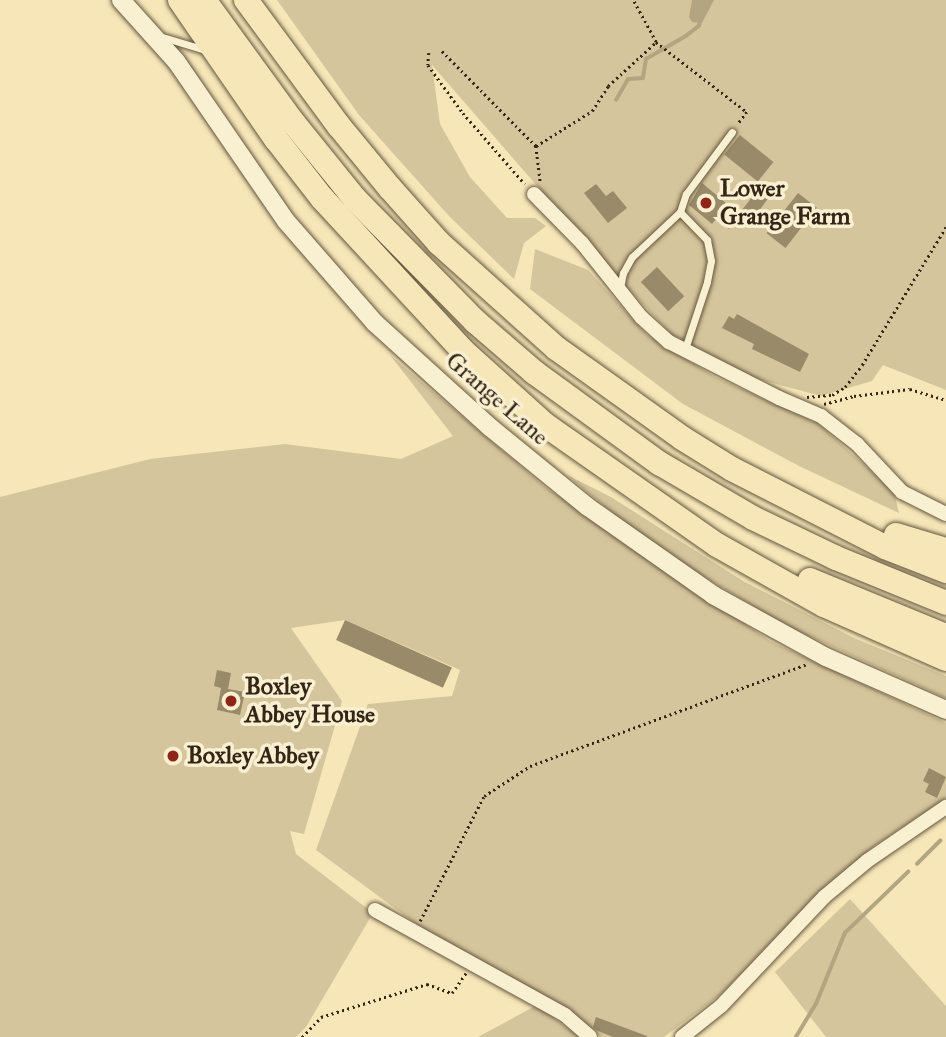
<!DOCTYPE html>
<style>
body{margin:0}
#map{position:relative;width:946px;height:1037px;overflow:hidden;background:#f6e6b8;font-family:"IM FELL Great Primer",serif}
div>[style]{position:absolute}
[style*='--x']{left:calc(var(--x)*1px);top:calc(var(--y)*1px);width:calc(var(--w)*1px);rotate:calc(var(--a)*1deg)}
.green>*{inset:0;background:#d5c59c}
.water>*{inset:0;background:#b4a581}
.stream>*{height:3.5px;margin:-1.75px;padding:0 1.75px;transform-origin:1.75px;border-radius:1.75px;background:#b4a581}
.building>*{inset:0;background:#998a6a;transform-origin:0 0}
.path>*{height:2.5px;margin-top:-1.25px;transform-origin:0;background:repeating-linear-gradient(90deg,#342616 0 2px,transparent 0 5.5px)}
.roads{filter:drop-shadow(0 0 2px #64563e) drop-shadow(0 0 2px #64563e)}
.service>*{height:7px;margin:-3.5px;padding:0 3.5px;transform-origin:3.5px;border-radius:3.5px;background:#f9efd1}
.minor>*{height:14px;margin:-7px;padding:0 7px;transform-origin:7px;border-radius:7px;background:#f9efd1}
.tertiary>*{height:18px;margin:-9px;padding:0 9px;transform-origin:9px;border-radius:9px;background:#f9efd1}
.motorway>*{height:24px;margin:-12px;padding:0 12px;transform-origin:12px;border-radius:12px;background:#f6e6b8}
.dots>*{width:19px;height:19px;translate:-50% -50%;box-sizing:border-box;border:4px solid #f9efd1;border-radius:50%}
span{translate:-50% -50%;white-space:nowrap;text-align:center;line-height:1.15;-webkit-text-stroke:7px #f9efd1;paint-order:stroke}
.poi-label{font-size:24px;color:#342616;font-weight:700}
.left{translate:0 -50%;text-align:left}
.street-label{font-size:24px;color:#342616}
</style>
<div id="map">
<div class="green">
<div style="clip-path:polygon(277px 0,946px 0,946px 390px,883px 365px,872px 381px,821px 396px,757px 379px,676px 339px,604px 263px,432px 65px,440px 124px,470px 177px,507px 218px,535px 218px,546px 226px,524px 243px,514px 279px,449px 216px,359px 115px)"></div>
<div style="clip-path:polygon(535px 249px,588px 270px,647px 335px,715px 377px,819px 424px,894px 492px,899px 513px,799px 466px,683px 404px,530px 289px)"></div>
<div style="clip-path:polygon(390px 355px,545px 487px,770px 641px,946px 723px,946px 798px,874px 846px,795px 919px,721px 994px,664px 1037px,601px 1037px,572px 1015px,415px 923px,316px 850px,368px 704px,452px 696px,460px 670px,345px 620px,291px 628px,342px 701px,304px 834px,290px 831px,296px 854px,373px 913px,306px 1027px,296px 1037px,0 1037px,0 497px,150px 459px,285px 444px,401px 459px,453px 436px)"></div>
<div style="clip-path:polygon(567px 475px,611px 497px,743px 581px,854px 638px,946px 676px,946px 698px,787px 626px,654px 547px)"></div>
<div style="clip-path:polygon(850px 899px,946px 1006px,946px 1037px,826px 1037px,775px 972px)"></div>
<div style="clip-path:polygon(537px 1005px,579px 1037px,478px 1037px)"></div>
</div>
<div class="water">
<div style="clip-path:polygon(692px 0,714px 0,702px 23px,692px 22px,689px 17px)"></div>
</div>
<div class="stream">
<div style="--x:616;--y:100;--w:24;--a:-60"></div>
<div style="--x:628;--y:79;--w:15;--a:-4"></div>
<div style="--x:643;--y:78;--w:19;--a:-81"></div>
<div style="--x:646;--y:59;--w:46;--a:-29.9"></div>
<div style="--x:686;--y:36;--w:16;--a:-38"></div>
<div style="--x:699;--y:26;--w:6;--a:-81"></div>
<div style="--x:917;--y:864;--w:33;--a:-45"></div>
<div style="--x:796;--y:1037;--w:39;--a:-59"></div>
<div style="--x:816;--y:1004;--w:77;--a:-67.8"></div>
<div style="--x:845;--y:933;--w:88;--a:-44.1"></div>
</div>
<div class="building">
<div style="left:740px;top:135px;width:43px;height:25px;rotate:39deg"></div>
<div style="clip-path:polygon(764px 181px,775px 189px,750px 223px,740px 215px,729px 229px,716px 219px,712px 224px,689px 205px,702px 183px,739px 214px)"></div>
<div style="clip-path:polygon(596px 184px,606px 196px,613px 191px,627px 208px,608px 223px,584px 193px)"></div>
<div style="left:798px;top:193px;width:24px;height:51px;rotate:38deg"></div>
<div style="left:657px;top:267px;width:40px;height:22px;rotate:47deg"></div>
<div style="clip-path:polygon(737px 314px,809px 354px,800px 372px,752px 349px,754px 344px,722px 328px,729px 316px,734px 319px)"></div>
<div style="left:345px;top:620px;width:117px;height:22px;rotate:24deg"></div>
<div style="clip-path:polygon(217px 670px,231px 673px,228px 689px,245px 692px,240px 715px,217px 710px,221px 688px,214px 686px)"></div>
<div style="clip-path:polygon(929px 768px,946px 777px,937px 798px,925px 792px,929px 784px,923px 781px)"></div>
<div style="clip-path:polygon(596px 1017px,647px 1036px,647px 1037px,613px 1037px,598px 1031px,593px 1027px)"></div>
</div>
<div class="path">
<div style="--x:656;--y:42;--w:115;--a:37.6"></div>
<div style="--x:747;--y:112;--w:15;--a:127"></div>
<div style="--x:442;--y:51;--w:134;--a:45.3"></div>
<div style="--x:536;--y:146;--w:38;--a:83"></div>
<div style="--x:429;--y:53;--w:12;--a:95"></div>
<div style="--x:428;--y:65;--w:59;--a:53.9"></div>
<div style="--x:463;--y:113;--w:94;--a:48.9"></div>
<div style="--x:536;--y:146;--w:66;--a:-32"></div>
<div style="--x:592;--y:111;--w:30;--a:-57"></div>
<div style="--x:608;--y:86;--w:65;--a:-42.5"></div>
<div style="--x:656;--y:42;--w:48;--a:-118.7"></div>
<div style="--x:807;--y:397;--w:25;--a:-5"></div>
<div style="--x:832;--y:395;--w:15;--a:-32"></div>
<div style="--x:845;--y:387;--w:28;--a:-52"></div>
<div style="--x:862;--y:365;--w:162;--a:-58.7"></div>
<div style="--x:824;--y:404;--w:31;--a:-15"></div>
<div style="--x:854;--y:396;--w:56;--a:-7.1"></div>
<div style="--x:910;--y:389;--w:38;--a:17"></div>
<div style="--x:420;--y:921;--w:140;--a:-62.9"></div>
<div style="--x:484;--y:796;--w:55;--a:-33.1"></div>
<div style="--x:530;--y:766;--w:295;--a:-20.2"></div>
<div style="--x:302;--y:1037;--w:28;--a:-46"></div>
<div style="--x:321;--y:1017;--w:111;--a:-17.3"></div>
<div style="--x:427;--y:984;--w:27;--a:20"></div>
<div style="--x:452;--y:993;--w:24;--a:-55"></div>
</div>
<div class="roads">
<div class="service">
<div style="--x:159;--y:36;--w:48;--a:16.9"></div>
<div style="--x:680;--y:212;--w:39;--a:46"></div>
<div style="--x:707;--y:240;--w:21;--a:79"></div>
<div style="--x:711;--y:261;--w:21;--a:101"></div>
<div style="--x:707;--y:282;--w:71;--a:108.2"></div>
<div style="--x:620;--y:288;--w:15;--a:-79"></div>
<div style="--x:623;--y:273;--w:18;--a:-61"></div>
<div style="--x:632;--y:257;--w:66;--a:-43.2"></div>
<div style="--x:680;--y:212;--w:19;--a:-72"></div>
<div style="--x:686;--y:194;--w:77;--a:-53.4"></div>
</div>
<div class="minor">
<div style="--x:534;--y:194;--w:69;--a:45.6"></div>
<div style="--x:582;--y:243;--w:95;--a:51.4"></div>
<div style="--x:641;--y:317;--w:38;--a:42"></div>
<div style="--x:669;--y:342;--w:123;--a:27"></div>
<div style="--x:779;--y:398;--w:46;--a:23.2"></div>
<div style="--x:821;--y:416;--w:46;--a:37.9"></div>
<div style="--x:857;--y:444;--w:66;--a:46.8"></div>
<div style="--x:902;--y:492;--w:49;--a:26.6"></div>
<div style="--x:375;--y:910;--w:217;--a:28.9"></div>
<div style="--x:565;--y:1015;--w:33;--a:41"></div>
<div style="--x:682;--y:1037;--w:50;--a:-38.5"></div>
<div style="--x:721;--y:1006;--w:150;--a:-46.6"></div>
<div style="--x:824;--y:897;--w:56;--a:-39.9"></div>
<div style="--x:867;--y:861;--w:96;--a:-34.4"></div>
</div>
<div class="tertiary">
<div style="--x:121;--y:0;--w:82;--a:48"></div>
<div style="--x:176;--y:61;--w:194;--a:55.5"></div>
<div style="--x:286;--y:221;--w:135;--a:48.9"></div>
<div style="--x:375;--y:323;--w:156;--a:42.2"></div>
<div style="--x:491;--y:428;--w:125;--a:39.2"></div>
<div style="--x:588;--y:507;--w:153;--a:35.1"></div>
<div style="--x:713;--y:595;--w:129;--a:28.8"></div>
<div style="--x:826;--y:657;--w:131;--a:23.8"></div>
</div>
<div class="motorway">
<div style="--x:180;--y:0;--w:169;--a:55.4"></div>
<div style="--x:276;--y:139;--w:75;--a:52.1"></div>
<div style="--x:322;--y:198;--w:208;--a:47.3"></div>
<div style="--x:463;--y:351;--w:109;--a:42"></div>
<div style="--x:544;--y:424;--w:211;--a:35"></div>
<div style="--x:717;--y:545;--w:123;--a:29.3"></div>
<div style="--x:824;--y:605;--w:133;--a:23.9"></div>
<div style="--x:204;--y:0;--w:150;--a:54"></div>
<div style="--x:292;--y:121;--w:100;--a:51.1"></div>
<div style="--x:355;--y:199;--w:173;--a:45.5"></div>
<div style="--x:476;--y:322;--w:77;--a:40.8"></div>
<div style="--x:534;--y:372;--w:155;--a:36.1"></div>
<div style="--x:659;--y:463;--w:109;--a:30.3"></div>
<div style="--x:753;--y:518;--w:92;--a:25.7"></div>
<div style="--x:836;--y:558;--w:119;--a:22.2"></div>
<div style="--x:246;--y:0;--w:157;--a:53.6"></div>
<div style="--x:339;--y:126;--w:80;--a:50.6"></div>
<div style="--x:390;--y:188;--w:74;--a:48.3"></div>
<div style="--x:439;--y:243;--w:157;--a:41.9"></div>
<div style="--x:556;--y:348;--w:155;--a:35.5"></div>
<div style="--x:682;--y:438;--w:59;--a:31.8"></div>
<div style="--x:732;--y:469;--w:172;--a:27"></div>
<div style="--x:885;--y:547;--w:66;--a:21.5"></div>
<div style="--x:896;--y:535;--w:52;--a:16.7"></div>
<div style="--x:810;--y:580;--w:147;--a:22.4"></div>
</div>
</div>
<div class="dots">
<div style="left:706px;top:203px;background:#8f2418"></div>
<div style="left:231px;top:701px;background:#8f2418"></div>
<div style="left:173px;top:756px;background:#8f2418"></div>
</div>
<div class="poi-label">
<span class="left" style="left:720px;top:203px">Lower<br>Grange Farm</span>
<span class="left" style="left:245px;top:701px">Boxley<br>Abbey House</span>
<span class="left" style="left:187px;top:756px">Boxley Abbey</span>
</div>
<div class="street-label">
<span style="left:497px;top:399px;rotate:41deg">Grange Lane</span>
</div>
</div>
